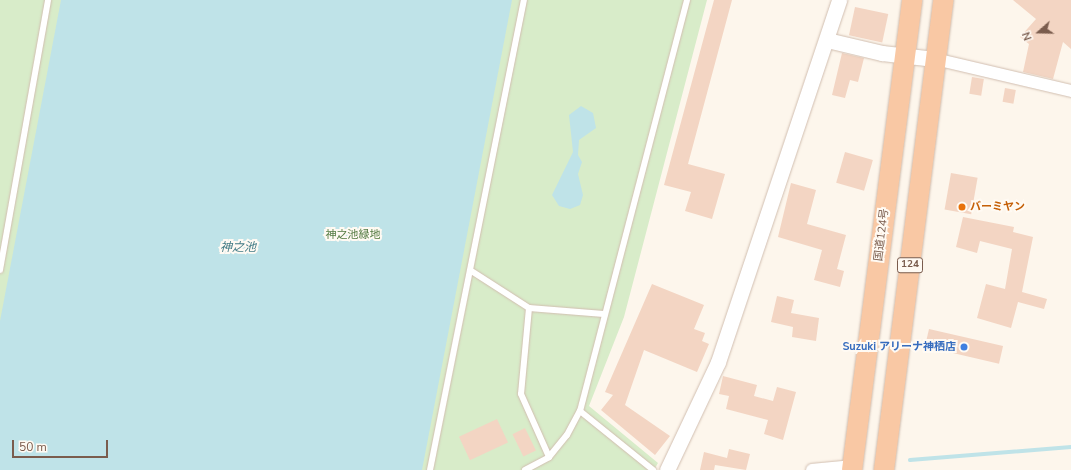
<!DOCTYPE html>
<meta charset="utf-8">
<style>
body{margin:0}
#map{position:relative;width:1071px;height:470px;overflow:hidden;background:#fdf6ec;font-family:"Nunito Sans","Noto Sans JP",sans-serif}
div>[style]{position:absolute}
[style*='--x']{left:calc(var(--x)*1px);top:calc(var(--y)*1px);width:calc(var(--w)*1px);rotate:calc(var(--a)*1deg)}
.green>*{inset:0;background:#d8ecc9}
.water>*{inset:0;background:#bfe3e8}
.stream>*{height:4px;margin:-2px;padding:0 2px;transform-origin:2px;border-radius:2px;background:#bfe3e8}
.building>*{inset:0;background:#f3d5c3;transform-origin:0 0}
.roads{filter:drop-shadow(0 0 1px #d1beb0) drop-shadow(0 0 1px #d1beb0)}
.service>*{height:6px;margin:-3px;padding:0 3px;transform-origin:3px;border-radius:3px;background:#fff}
.minor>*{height:12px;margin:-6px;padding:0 6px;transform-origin:6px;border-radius:6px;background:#fff}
.tertiary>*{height:15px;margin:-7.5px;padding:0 7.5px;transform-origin:7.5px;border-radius:7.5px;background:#fff}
.trunk>*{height:20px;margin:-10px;padding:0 10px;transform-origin:10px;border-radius:10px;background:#f9c8a4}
.dots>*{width:11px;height:11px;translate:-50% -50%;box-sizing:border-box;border:2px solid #fffaf3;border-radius:50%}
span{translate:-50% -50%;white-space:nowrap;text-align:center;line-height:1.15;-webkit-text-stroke:4px #fffaf3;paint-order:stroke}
.shield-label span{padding:1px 3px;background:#fffaf3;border:1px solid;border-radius:3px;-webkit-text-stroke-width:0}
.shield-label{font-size:10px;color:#7a5c4d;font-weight:700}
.food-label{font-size:11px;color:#c56008;font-weight:700}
.left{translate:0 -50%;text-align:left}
.park-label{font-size:11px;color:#537a41}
.street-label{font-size:11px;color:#7a5c4d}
.shop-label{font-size:11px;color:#366cbe;font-weight:700}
.right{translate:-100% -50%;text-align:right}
.water-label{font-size:12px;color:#437c86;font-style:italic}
.north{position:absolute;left:1019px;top:12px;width:40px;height:40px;-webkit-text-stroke:3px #fffaf3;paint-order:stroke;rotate:250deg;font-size:11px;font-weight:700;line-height:16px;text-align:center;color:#7a5c4d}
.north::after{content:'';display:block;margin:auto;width:14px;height:18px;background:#7a5c4d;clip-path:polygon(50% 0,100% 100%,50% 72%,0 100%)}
.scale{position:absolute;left:12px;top:440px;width:96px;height:18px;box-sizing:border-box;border:2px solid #7a5c4d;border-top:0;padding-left:5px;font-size:12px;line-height:14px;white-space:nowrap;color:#7a5c4d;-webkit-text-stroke:3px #fffaf3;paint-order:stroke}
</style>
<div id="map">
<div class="green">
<div style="clip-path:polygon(0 0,707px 0,624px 317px,589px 406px,658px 463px,654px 470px,0 470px)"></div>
</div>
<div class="water">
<div style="clip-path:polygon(61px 0,512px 0,422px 470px,0 470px,0 321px)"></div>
<div style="clip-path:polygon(581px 106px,593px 113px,596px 128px,579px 140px,578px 155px,582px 162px,578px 174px,583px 195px,580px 205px,570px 209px,559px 206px,552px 195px,573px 152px,569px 115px)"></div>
</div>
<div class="stream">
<div style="--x:910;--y:460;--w:162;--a:-4.6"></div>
</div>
<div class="building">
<div style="clip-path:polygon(714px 0,732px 0,688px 164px,725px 174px,712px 219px,685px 211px,691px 192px,664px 185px)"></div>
<div style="clip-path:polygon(1013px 0,1071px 0,1071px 49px,1063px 42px,1053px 79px,1023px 72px,1029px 44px,1020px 37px,1036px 19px)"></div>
<div style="left:855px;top:7px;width:34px;height:29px;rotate:12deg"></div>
<div style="clip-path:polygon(842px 53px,864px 58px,858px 82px,850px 80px,845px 98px,832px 95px)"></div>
<div style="left:972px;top:77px;width:12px;height:17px;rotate:9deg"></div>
<div style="left:1005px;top:88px;width:11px;height:14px;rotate:10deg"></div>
<div style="left:845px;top:152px;width:29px;height:32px;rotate:16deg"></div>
<div style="left:951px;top:173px;width:27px;height:37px;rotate:10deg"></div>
<div style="clip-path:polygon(791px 183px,816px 190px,807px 224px,846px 235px,837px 269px,844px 271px,840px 287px,814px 280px,822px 250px,778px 237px)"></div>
<div style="clip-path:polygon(963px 217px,1014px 227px,1013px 232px,1033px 237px,1022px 292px,1047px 299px,1044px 309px,1018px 302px,1011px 328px,977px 318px,986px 284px,1005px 289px,1012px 249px,980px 241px,977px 253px,956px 247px)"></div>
<div style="clip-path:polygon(652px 284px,704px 305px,694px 329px,705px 333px,702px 341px,709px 344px,697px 372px,644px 350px,625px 405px,670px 436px,655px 455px,601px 410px,613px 395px,605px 392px)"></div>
<div style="clip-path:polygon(777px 296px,794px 300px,791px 313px,819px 318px,816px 341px,792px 337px,793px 327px,771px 322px)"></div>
<div style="left:929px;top:329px;width:76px;height:18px;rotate:13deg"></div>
<div style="clip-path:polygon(723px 376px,757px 385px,754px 396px,773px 401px,777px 387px,796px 392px,783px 440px,764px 434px,768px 420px,726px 409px,729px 396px,719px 394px)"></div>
<div style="left:497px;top:419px;width:26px;height:42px;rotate:65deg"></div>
<div style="left:525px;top:428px;width:25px;height:14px;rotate:64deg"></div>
<div style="clip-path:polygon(729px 449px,750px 454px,746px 470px,715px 465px,714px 470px,700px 470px,704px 452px,727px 458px)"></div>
</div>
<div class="roads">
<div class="service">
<div style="--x:0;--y:270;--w:274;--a:-79.9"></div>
<div style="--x:473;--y:272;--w:67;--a:32.7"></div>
<div style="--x:529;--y:308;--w:75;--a:4.6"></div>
<div style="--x:529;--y:308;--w:86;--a:95.3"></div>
<div style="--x:521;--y:394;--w:69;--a:66"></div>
<div style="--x:580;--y:411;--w:94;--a:38.9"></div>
<div style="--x:430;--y:470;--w:479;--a:-78.7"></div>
<div style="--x:525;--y:470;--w:27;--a:-28"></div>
<div style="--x:549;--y:457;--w:28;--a:-51"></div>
<div style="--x:567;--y:435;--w:27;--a:-62"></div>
<div style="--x:580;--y:411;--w:425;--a:-75.4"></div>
</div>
<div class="minor">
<div style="--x:935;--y:59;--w:140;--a:13.2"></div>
<div style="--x:812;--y:470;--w:41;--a:-5.6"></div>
</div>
<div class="tertiary">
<div style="--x:827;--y:40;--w:57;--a:13.3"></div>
<div style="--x:882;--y:53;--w:53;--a:6.5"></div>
<div style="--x:667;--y:470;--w:119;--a:-64.7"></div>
<div style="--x:718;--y:362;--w:382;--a:-71.5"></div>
</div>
<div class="trunk">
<div style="--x:852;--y:470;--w:474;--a:-82.7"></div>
<div style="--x:884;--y:470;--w:474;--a:-82.8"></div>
</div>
</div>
<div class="dots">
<div style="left:962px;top:207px;background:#e8710a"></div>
<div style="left:964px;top:347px;background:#3f7fe0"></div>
</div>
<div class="shield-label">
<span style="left:910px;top:265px">124</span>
</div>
<div class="food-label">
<span class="left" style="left:970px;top:207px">バーミヤン</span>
</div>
<div class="park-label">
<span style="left:353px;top:235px">神之池緑地</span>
</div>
<div class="street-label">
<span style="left:882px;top:235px;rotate:-83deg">国道124号</span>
</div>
<div class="shop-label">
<span class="right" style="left:956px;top:347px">Suzuki アリーナ神栖店</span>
</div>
<div class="water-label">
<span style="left:238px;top:248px">神之池</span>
</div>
<div class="north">N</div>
<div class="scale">50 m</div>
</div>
